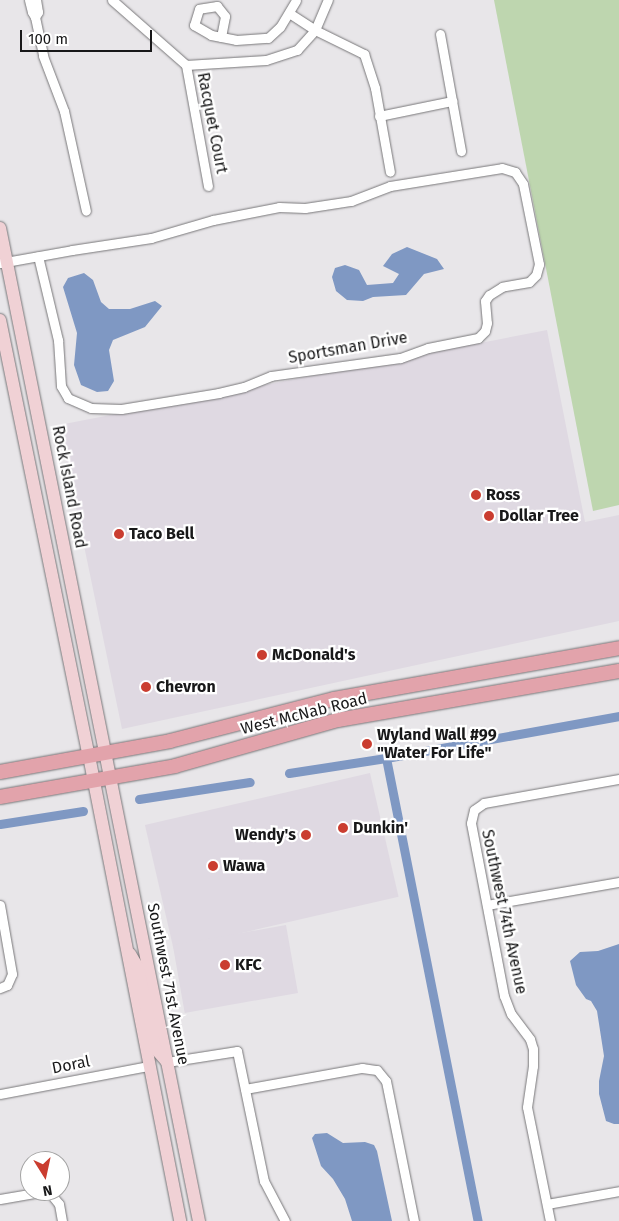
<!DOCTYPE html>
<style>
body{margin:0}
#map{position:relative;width:619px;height:1221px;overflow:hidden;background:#e8e6e9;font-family:"Fira Sans",sans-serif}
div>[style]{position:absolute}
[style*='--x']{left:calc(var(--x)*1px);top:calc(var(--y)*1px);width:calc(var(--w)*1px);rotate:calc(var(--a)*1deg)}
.built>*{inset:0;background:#dfd9e2;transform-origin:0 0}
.green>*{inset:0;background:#bed6af}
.water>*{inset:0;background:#7f98c3}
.canal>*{height:9px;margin:-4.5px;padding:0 4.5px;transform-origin:4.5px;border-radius:4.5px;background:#7f98c3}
.roads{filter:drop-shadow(0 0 1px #787779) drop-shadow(0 0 1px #787779)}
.minor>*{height:9px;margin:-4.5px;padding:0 4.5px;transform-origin:4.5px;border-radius:4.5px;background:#fff}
.secondary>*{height:12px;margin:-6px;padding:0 6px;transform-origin:6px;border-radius:6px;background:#f0d1d5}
.primary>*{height:14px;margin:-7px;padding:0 7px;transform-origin:7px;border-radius:7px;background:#e2a3ab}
.dots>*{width:14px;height:14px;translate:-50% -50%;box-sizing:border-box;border:2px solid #fff;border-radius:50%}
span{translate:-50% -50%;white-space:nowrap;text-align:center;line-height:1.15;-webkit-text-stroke:4.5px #fff;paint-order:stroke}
.street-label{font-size:16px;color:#181819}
.poi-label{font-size:16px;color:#181819;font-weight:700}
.left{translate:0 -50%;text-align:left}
.right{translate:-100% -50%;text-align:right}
.north{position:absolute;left:20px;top:1151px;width:50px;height:50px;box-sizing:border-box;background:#fff;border:1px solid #a3a3a3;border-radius:50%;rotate:170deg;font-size:14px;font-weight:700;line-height:20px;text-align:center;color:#181819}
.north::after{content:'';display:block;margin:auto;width:18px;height:22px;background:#ca3d30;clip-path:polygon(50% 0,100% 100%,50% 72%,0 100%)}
.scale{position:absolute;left:20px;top:30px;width:132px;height:22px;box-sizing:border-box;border:2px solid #181819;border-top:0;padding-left:6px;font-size:15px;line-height:18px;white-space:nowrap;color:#181819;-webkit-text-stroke:4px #fff;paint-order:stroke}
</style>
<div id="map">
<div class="built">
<div style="clip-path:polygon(547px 330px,585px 522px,619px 515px,619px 621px,122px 729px,59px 425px)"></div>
<div style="left:370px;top:773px;width:127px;height:231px;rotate:77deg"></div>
<div style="left:286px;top:925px;width:69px;height:115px;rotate:80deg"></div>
</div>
<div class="green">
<div style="clip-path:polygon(494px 0,619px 0,619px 505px,593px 511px)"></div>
</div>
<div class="water">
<div style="clip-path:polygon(407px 247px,437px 259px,444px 269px,424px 274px,406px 295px,373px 297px,363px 301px,347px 300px,336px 291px,332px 277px,335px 268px,345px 265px,359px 270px,367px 285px,393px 283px,399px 274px,383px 266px,392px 254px)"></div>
<div style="clip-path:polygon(84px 273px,93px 280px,101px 302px,109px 309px,130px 309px,155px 301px,162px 306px,145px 327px,113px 340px,109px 350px,114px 381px,108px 391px,97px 392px,81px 385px,74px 365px,77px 333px,63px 287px,68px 278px)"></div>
<div style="clip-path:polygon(619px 944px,619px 1124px,614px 1124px,606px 1121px,599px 1094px,599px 1081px,604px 1056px,597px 1011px,591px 1001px,586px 999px,576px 985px,570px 961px,580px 952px,598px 951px)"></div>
<div style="clip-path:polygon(327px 1133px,343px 1143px,365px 1142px,374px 1145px,377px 1151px,392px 1221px,352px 1221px,345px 1199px,333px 1179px,321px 1166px,312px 1138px,315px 1134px)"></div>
</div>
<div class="canal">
<div style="--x:386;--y:758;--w:472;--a:78.8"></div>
<div style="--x:289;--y:773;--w:98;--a:-8.8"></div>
<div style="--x:386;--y:758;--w:237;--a:-10.2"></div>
<div style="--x:139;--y:799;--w:112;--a:-8.7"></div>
<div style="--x:0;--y:824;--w:84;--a:-8.9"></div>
</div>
<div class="roads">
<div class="minor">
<div style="--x:29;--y:0;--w:12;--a:76"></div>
<div style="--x:32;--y:12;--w:6;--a:59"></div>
<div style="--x:35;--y:17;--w:40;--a:78"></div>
<div style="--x:43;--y:56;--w:59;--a:69.1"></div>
<div style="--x:64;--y:111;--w:102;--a:77.6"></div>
<div style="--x:112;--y:0;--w:98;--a:41.3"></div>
<div style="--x:186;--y:65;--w:80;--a:-3.6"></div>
<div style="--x:266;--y:60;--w:33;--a:-18"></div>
<div style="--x:297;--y:50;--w:27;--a:-48"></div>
<div style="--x:315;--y:30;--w:33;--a:-67"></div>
<div style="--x:289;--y:13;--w:31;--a:33"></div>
<div style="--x:315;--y:30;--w:55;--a:26.1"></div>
<div style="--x:364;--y:54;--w:36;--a:72"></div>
<div style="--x:375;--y:88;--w:85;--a:79.9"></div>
<div style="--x:35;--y:17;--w:6;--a:-59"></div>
<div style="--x:38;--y:12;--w:12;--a:-99"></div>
<div style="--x:440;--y:34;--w:119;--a:79.8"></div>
<div style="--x:221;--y:37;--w:21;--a:-79"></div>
<div style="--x:225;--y:16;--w:13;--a:-129"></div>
<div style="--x:217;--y:6;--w:18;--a:171"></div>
<div style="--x:199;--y:9;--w:17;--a:107"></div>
<div style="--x:194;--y:25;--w:20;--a:30"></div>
<div style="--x:211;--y:35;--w:25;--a:11"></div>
<div style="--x:236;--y:40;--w:32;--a:-4"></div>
<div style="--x:268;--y:38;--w:16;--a:-43"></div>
<div style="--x:280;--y:27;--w:31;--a:-59"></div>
<div style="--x:186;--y:65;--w:123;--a:79.7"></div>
<div style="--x:379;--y:116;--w:75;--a:-11.6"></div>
<div style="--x:0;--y:263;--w:73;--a:-10.2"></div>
<div style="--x:72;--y:250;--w:80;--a:-8.6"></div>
<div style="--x:151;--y:238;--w:65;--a:-16.2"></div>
<div style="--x:213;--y:220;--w:67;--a:-11.1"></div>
<div style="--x:279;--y:207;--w:26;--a:2"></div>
<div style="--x:305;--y:208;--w:47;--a:-8.7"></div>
<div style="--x:351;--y:201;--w:42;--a:-21"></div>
<div style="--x:390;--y:186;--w:113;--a:-9.1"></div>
<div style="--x:502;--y:168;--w:14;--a:17"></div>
<div style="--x:515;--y:172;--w:14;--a:56"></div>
<div style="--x:523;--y:184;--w:82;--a:78.7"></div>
<div style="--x:539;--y:264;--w:11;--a:105"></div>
<div style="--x:536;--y:275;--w:10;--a:135"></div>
<div style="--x:529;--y:282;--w:27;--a:170"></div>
<div style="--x:502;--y:287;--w:15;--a:148"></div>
<div style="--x:489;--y:295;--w:7;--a:124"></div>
<div style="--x:485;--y:301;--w:22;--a:85"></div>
<div style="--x:487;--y:323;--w:8;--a:104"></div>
<div style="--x:485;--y:331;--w:10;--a:135"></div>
<div style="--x:478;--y:338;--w:51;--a:168.7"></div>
<div style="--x:428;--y:348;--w:30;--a:160"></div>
<div style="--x:400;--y:358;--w:130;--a:172.1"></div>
<div style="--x:271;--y:376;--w:29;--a:158"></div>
<div style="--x:244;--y:387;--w:26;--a:167"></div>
<div style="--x:219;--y:393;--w:99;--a:170.7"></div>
<div style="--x:121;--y:409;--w:30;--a:-178"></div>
<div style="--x:91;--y:408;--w:25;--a:-157"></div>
<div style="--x:68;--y:398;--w:14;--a:-120"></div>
<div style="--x:61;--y:386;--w:46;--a:-93.7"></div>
<div style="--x:58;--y:340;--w:86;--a:-103.4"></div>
<div style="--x:0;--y:905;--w:70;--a:80.1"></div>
<div style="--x:12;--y:974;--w:12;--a:114"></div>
<div style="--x:7;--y:985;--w:8;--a:157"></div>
<div style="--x:487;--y:905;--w:134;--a:-9.9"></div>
<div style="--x:167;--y:1062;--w:71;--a:-8.9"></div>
<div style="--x:237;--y:1051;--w:133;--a:78.3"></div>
<div style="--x:264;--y:1181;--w:45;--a:62.3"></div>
<div style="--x:245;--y:1089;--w:119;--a:-10.2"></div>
<div style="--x:362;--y:1068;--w:15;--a:8"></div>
<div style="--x:377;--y:1070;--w:14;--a:51"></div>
<div style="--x:386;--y:1081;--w:143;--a:78.7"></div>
<div style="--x:0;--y:1094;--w:151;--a:-10.7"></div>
<div style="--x:0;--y:1199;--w:42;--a:-9.7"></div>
<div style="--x:41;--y:1192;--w:9;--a:6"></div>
<div style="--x:50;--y:1193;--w:14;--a:51"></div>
<div style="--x:59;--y:1204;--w:17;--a:80"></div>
<div style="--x:547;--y:1204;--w:73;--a:-10.2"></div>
<div style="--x:550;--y:1221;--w:116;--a:-101.4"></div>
<div style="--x:527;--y:1107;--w:41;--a:-81.7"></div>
<div style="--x:533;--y:1066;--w:17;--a:-90"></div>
<div style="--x:533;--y:1049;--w:10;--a:-107"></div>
<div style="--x:530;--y:1039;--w:31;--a:-127"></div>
<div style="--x:511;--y:1014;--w:19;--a:-111"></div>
<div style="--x:504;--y:996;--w:176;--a:-100.8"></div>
<div style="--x:471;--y:823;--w:13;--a:-77"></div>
<div style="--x:474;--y:810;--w:12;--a:-35"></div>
<div style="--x:484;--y:803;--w:137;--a:-10.1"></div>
</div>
<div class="secondary">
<div style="--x:0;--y:228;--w:1013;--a:78.67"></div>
<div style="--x:0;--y:320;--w:445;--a:78.5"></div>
<div style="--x:89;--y:756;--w:474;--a:78.9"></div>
<div style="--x:130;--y:954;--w:16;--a:60"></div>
<div style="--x:138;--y:968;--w:82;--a:78"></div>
<div style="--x:155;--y:1048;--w:18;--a:49"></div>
</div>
<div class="primary">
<div style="--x:0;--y:772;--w:173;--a:-10.3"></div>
<div style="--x:170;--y:741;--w:169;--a:-14.4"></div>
<div style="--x:334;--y:699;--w:290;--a:-10.1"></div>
<div style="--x:0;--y:797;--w:178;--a:-10"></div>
<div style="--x:175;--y:766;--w:169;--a:-15.8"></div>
<div style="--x:338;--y:720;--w:285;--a:-9.9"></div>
</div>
</div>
<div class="dots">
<div style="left:476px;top:495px;background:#ca3d30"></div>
<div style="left:489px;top:516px;background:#ca3d30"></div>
<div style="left:119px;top:534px;background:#ca3d30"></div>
<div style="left:262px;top:655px;background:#ca3d30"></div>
<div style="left:146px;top:687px;background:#ca3d30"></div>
<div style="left:367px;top:744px;background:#ca3d30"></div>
<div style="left:343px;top:828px;background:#ca3d30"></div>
<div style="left:306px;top:835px;background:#ca3d30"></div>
<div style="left:213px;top:866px;background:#ca3d30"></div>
<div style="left:225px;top:965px;background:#ca3d30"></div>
</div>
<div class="street-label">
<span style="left:212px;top:123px;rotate:79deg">Racquet Court</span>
<span style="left:348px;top:348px;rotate:-10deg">Sportsman Drive</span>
<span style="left:69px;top:487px;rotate:79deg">Rock Island Road</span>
<span style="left:304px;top:714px;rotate:-14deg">West McNab Road</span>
<span style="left:504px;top:912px;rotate:78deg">Southwest 74th Avenue</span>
<span style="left:168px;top:984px;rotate:79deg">Southwest 71st Avenue</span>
<span style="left:71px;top:1065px;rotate:-11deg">Doral</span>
</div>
<div class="poi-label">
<span class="left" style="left:486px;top:495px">Ross</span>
<span class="left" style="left:499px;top:516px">Dollar Tree</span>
<span class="left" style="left:129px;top:534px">Taco Bell</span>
<span class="left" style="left:272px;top:655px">McDonald's</span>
<span class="left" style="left:156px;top:687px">Chevron</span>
<span class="left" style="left:377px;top:744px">Wyland Wall #99<br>"Water For Life"</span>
<span class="left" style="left:353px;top:828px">Dunkin'</span>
<span class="right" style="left:296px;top:835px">Wendy's</span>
<span class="left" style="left:223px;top:866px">Wawa</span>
<span class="left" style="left:235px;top:965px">KFC</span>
</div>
<div class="north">N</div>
<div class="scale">100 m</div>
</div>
